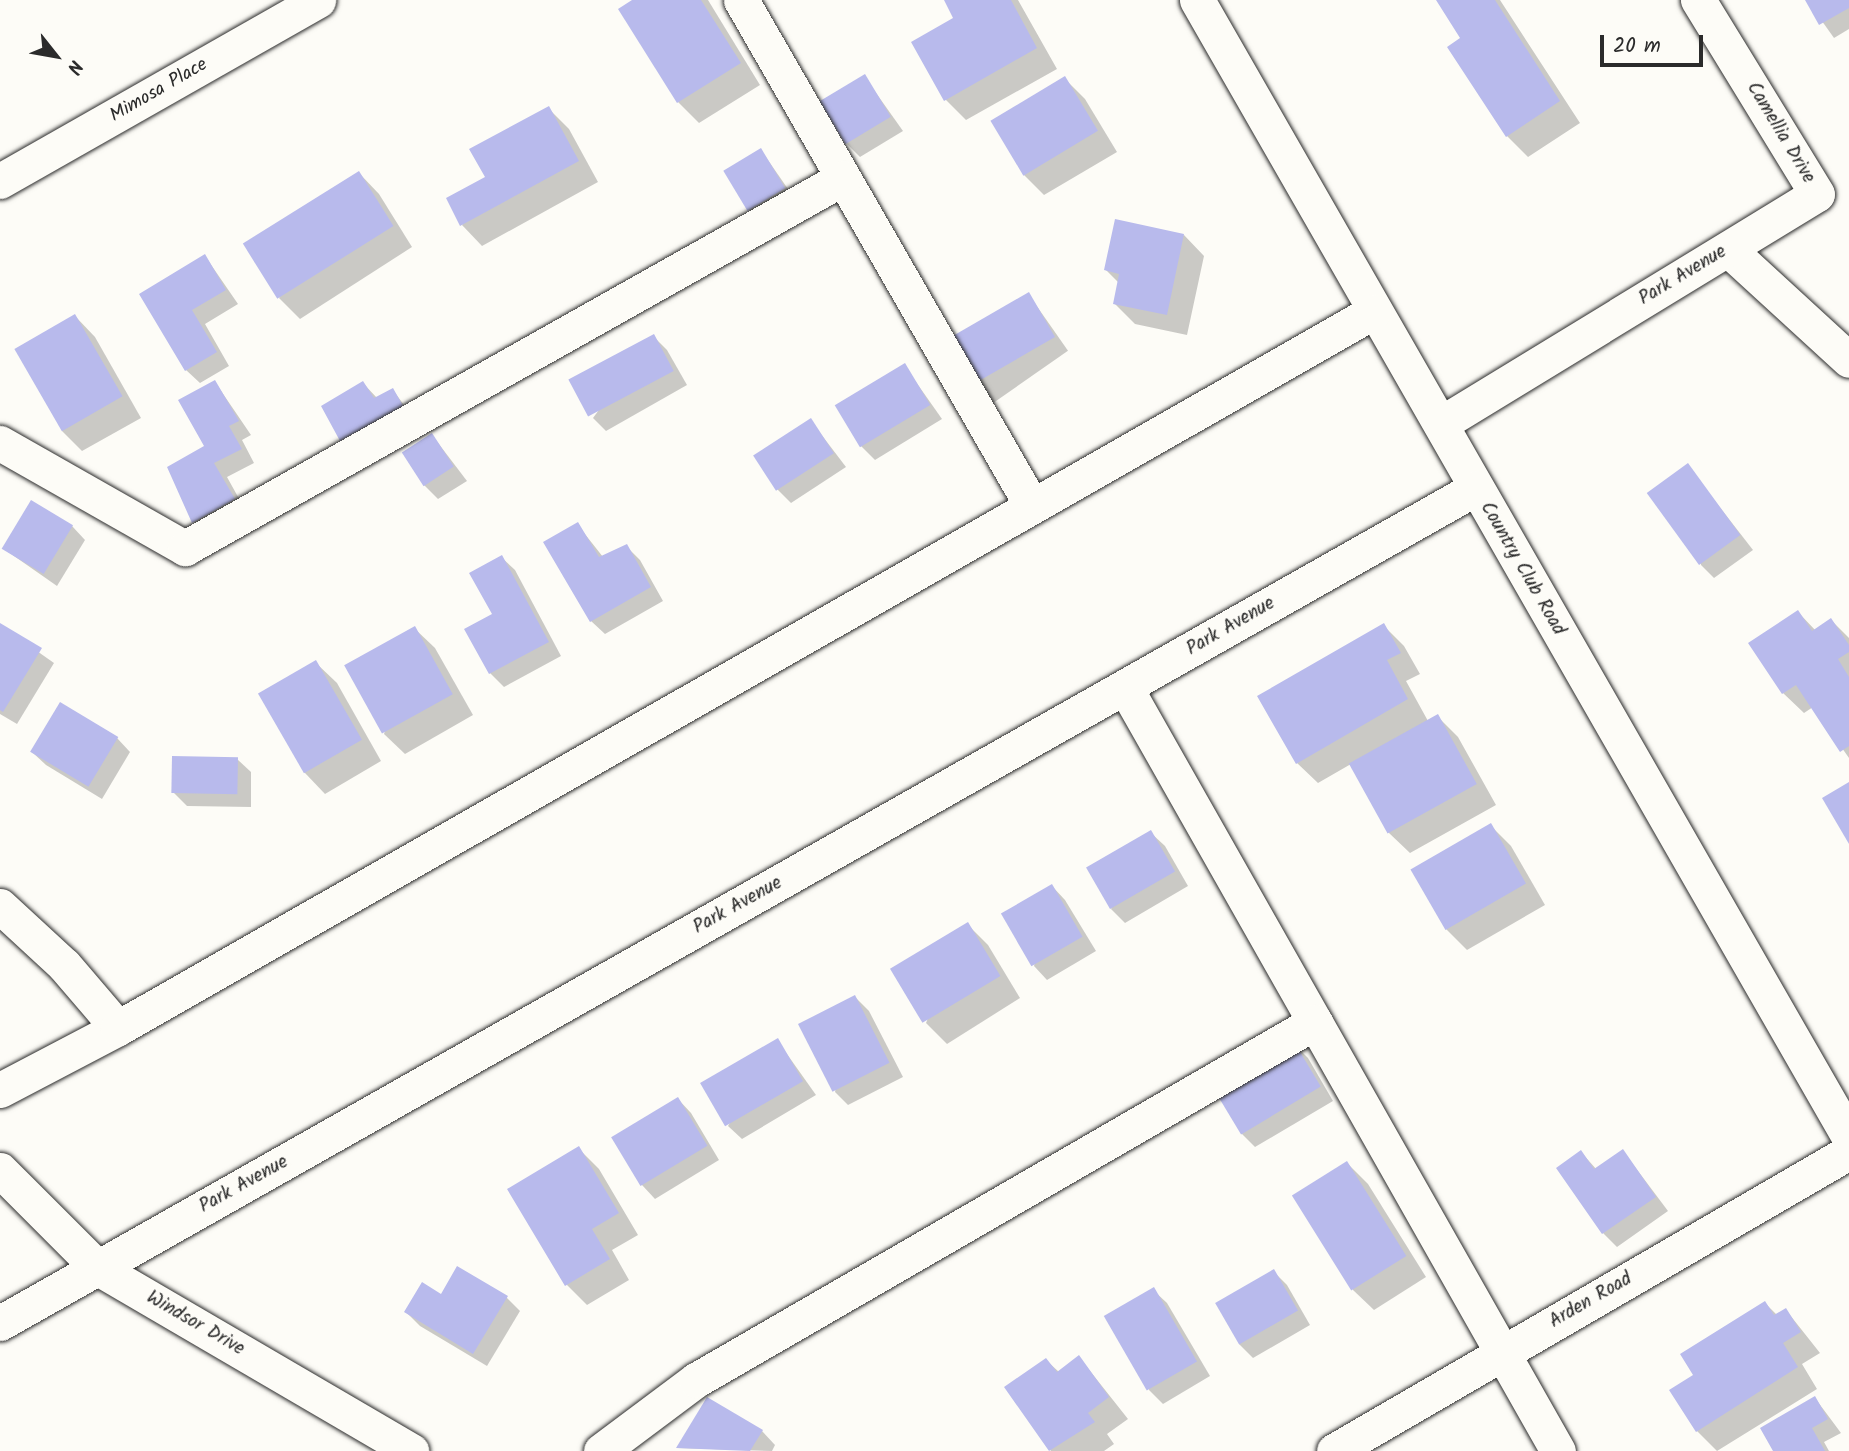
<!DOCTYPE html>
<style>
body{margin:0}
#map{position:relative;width:1849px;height:1451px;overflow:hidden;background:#fdfcf7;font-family:Kalam,sans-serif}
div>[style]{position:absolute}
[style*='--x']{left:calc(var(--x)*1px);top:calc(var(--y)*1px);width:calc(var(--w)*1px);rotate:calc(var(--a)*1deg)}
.shadow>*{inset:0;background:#0003;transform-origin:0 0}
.building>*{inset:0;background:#b8baec;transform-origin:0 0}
.roads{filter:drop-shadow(0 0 2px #2b2b2b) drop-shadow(0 0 2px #2b2b2b)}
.minor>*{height:35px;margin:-17.5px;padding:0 17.5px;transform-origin:17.5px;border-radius:17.5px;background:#fdfcf7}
span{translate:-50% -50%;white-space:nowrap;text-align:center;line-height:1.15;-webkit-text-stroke:7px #fdfcf7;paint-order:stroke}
.street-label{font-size:19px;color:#2b2b2b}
.north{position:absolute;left:21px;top:21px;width:70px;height:70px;-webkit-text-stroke:5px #fdfcf7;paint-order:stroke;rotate:121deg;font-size:19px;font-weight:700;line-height:28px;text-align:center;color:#2b2b2b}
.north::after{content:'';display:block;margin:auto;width:24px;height:32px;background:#2b2b2b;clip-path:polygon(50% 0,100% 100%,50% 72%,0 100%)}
.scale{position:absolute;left:1600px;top:35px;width:103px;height:32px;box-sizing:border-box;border:4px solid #2b2b2b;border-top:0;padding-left:9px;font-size:21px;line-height:24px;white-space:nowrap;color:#2b2b2b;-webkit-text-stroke:5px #fdfcf7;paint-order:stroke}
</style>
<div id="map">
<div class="shadow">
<div style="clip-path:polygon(635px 0,708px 0,760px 85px,699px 123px,678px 102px)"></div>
<div style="clip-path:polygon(946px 0,1018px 0,1057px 69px,966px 120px,945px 99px,956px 18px)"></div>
<div style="clip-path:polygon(1438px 0,1500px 0,1580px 123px,1528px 157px,1507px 136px,1449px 47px,1463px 38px)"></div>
<div style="clip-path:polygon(1807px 0,1849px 0,1849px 29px,1834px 38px)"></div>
<div style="clip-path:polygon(864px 76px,903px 131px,860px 157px,847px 144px)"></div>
<div style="clip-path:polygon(1064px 78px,1085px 99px,1117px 152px,1044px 195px,1024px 175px)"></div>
<div style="clip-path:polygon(548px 108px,569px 129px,598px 182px,482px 246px,462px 225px,487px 178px)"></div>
<div style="clip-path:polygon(761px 150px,797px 202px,762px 223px,748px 209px)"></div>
<div style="clip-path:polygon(359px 173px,379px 194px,412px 247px,300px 319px,279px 298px)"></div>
<div style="clip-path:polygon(1184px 235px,1204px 256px,1187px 335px,1135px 324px,1115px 304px,1119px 283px,1106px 270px)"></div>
<div style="clip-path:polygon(205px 256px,238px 304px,205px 324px,229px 366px,200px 383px,186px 370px,141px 294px)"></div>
<div style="left:1029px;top:295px;width:68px;height:94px;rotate:55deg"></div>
<div style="clip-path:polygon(75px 316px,95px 337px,141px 418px,82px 451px,62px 431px)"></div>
<div style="clip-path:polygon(653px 336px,667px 350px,687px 385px,606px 431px,593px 418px)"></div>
<div style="clip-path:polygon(904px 365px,942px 419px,875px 460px,861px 446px)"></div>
<div style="clip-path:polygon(215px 382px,251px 435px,242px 440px,254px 463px,227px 477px,247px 513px,207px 536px,194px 522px,169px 468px,206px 447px)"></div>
<div style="clip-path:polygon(363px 383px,377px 398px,393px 390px,415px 420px,355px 453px)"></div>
<div style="clip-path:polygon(811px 421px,846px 467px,791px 503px,777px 489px)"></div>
<div style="clip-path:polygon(432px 435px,467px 481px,438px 499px,424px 485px)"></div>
<div style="clip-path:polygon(1687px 465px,1753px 550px,1714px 578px,1701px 565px)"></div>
<div style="clip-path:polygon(577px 524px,603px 557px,626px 546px,640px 560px,663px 601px,605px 634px,591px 621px)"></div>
<div style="clip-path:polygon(72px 526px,85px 540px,57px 586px,4px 549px)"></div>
<div style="clip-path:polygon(501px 557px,515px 570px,561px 656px,504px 687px,490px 673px)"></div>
<div style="clip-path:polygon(1798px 612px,1816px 631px,1831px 620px,1849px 638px,1849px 758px,1813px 707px,1804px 713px,1783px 693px)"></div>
<div style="clip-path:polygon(0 625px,54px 663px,17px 724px,0 714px)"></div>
<div style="clip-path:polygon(1384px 626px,1404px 646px,1420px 674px,1406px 681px,1428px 721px,1437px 716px,1458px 737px,1496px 805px,1410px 853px,1389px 833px,1351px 764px,1318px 783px,1297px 763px)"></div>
<div style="clip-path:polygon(414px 628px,435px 648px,473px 715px,405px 754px,384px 734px)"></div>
<div style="clip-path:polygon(316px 663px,337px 683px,381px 761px,325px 794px,305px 773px,260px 695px)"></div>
<div style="clip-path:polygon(117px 738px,130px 752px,102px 799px,46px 765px,32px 752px)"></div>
<div style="clip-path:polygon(237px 759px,251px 772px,251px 807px,187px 806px,173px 792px)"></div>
<div style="clip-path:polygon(1491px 826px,1511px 846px,1545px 905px,1467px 950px,1446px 929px)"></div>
<div style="clip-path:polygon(1151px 833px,1165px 846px,1188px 886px,1125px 923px,1111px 909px)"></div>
<div style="clip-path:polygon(1052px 886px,1065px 900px,1096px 951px,1047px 980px,1034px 966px)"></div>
<div style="clip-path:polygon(967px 924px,988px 945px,1020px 998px,947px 1044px,926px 1023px)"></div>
<div style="clip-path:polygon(855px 997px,869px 1011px,903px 1077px,848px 1105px,835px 1092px)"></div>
<div style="clip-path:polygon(777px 1040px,816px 1095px,742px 1139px,728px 1126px)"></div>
<div style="clip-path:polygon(1294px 1044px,1308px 1058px,1333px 1101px,1255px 1147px,1241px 1133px)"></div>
<div style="clip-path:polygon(678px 1099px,691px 1113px,719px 1160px,655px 1199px,642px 1185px,614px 1138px)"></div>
<div style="clip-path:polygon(578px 1148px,599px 1169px,638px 1235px,612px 1250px,629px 1280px,587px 1305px,567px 1285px)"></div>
<div style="clip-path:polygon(1623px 1151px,1668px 1211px,1617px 1247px,1603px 1233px,1581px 1152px,1597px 1170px)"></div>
<div style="clip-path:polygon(1347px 1163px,1368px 1184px,1426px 1277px,1374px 1310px,1353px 1290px)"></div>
<div style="clip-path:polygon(1274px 1272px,1287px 1285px,1310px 1325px,1253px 1358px,1239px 1344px)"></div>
<div style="clip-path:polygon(1153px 1290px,1167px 1303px,1210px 1376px,1163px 1404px,1149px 1390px)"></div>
<div style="clip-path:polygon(441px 1296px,507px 1298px,520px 1311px,487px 1366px,420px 1326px,406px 1312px)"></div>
<div style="clip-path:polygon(1765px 1303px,1777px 1315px,1786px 1310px,1820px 1353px,1802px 1364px,1817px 1389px,1717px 1451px,1697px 1431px,1696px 1375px)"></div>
<div style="clip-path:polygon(1079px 1357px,1128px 1419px,1107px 1434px,1114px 1444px,1104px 1451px,1051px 1451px,1007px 1388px,1046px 1360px,1059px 1372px)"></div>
<div style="clip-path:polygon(1815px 1398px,1841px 1433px,1824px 1442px,1829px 1451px,1775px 1451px)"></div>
<div style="clip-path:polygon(762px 1431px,775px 1445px,772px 1451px,678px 1448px)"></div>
</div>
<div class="building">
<div style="clip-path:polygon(632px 0,701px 0,741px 63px,677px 103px,618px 9px)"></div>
<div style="clip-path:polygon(944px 0,1011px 0,1037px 48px,944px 101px,911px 42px,953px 18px)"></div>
<div style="clip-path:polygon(1436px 0,1495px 0,1560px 101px,1506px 137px,1447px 47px,1460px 38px)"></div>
<div style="clip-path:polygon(1805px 0,1849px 0,1849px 8px,1819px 25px)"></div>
<div style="left:865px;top:74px;width:50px;height:53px;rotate:59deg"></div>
<div style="left:1065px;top:76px;width:64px;height:87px;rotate:59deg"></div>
<div style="clip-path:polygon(549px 106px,579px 161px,460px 226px,446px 198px,485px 177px,469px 149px)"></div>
<div style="left:761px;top:148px;width:47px;height:44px;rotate:59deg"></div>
<div style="left:359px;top:171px;width:65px;height:137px;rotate:58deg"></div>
<div style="clip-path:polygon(1115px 219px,1184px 234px,1167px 315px,1113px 304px,1119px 274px,1104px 270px)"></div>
<div style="clip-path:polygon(205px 254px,226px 290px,192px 310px,217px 352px,185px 371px,139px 294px)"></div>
<div style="left:1029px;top:292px;width:52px;height:97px;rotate:60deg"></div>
<div style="left:75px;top:314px;width:95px;height:70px;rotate:60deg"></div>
<div style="left:654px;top:334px;width:42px;height:97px;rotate:62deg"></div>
<div style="left:905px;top:363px;width:49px;height:82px;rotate:59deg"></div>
<div style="clip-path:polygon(215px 380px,239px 421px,229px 426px,242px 449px,214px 463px,235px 499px,192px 523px,167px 467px,204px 446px,178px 400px)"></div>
<div style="clip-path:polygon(363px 381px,374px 398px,393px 388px,403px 406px,340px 441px,321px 406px)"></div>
<div style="left:811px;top:418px;width:42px;height:69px;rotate:57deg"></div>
<div style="left:432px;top:433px;width:40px;height:36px;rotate:57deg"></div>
<div style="left:1688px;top:463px;width:89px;height:51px;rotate:54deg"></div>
<div style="left:31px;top:500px;width:49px;height:57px;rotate:31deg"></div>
<div style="clip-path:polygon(578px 522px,599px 557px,627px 544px,651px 587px,590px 622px,543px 542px)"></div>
<div style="clip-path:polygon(502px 555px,549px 642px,489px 674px,464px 629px,492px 614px,469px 573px)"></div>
<div style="clip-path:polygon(1798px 610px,1812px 631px,1831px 618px,1849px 645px,1849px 652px,1838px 659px,1849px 677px,1849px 746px,1840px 752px,1796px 685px,1782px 694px,1748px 643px)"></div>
<div style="clip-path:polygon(0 623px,42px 648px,3px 712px,0 710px)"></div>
<div style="clip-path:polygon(1384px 623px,1401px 653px,1387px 660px,1408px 699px,1296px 764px,1257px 696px)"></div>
<div style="left:415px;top:626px;width:78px;height:81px;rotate:61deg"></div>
<div style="left:316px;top:660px;width:92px;height:67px;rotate:60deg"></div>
<div style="left:60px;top:702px;width:68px;height:58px;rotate:31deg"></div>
<div style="left:1438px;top:714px;width:80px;height:102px;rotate:61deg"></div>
<div style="left:172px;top:756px;width:66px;height:37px;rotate:1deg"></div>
<div style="clip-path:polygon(1849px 782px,1849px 844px,1822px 798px)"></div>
<div style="left:1491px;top:823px;width:70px;height:93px;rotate:60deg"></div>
<div style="left:1151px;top:830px;width:48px;height:75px;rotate:60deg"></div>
<div style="left:1052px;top:884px;width:61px;height:59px;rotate:60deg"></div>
<div style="left:968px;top:922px;width:63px;height:91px;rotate:59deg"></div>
<div style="left:855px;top:995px;width:76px;height:64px;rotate:63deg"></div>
<div style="left:778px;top:1038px;width:50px;height:90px;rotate:60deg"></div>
<div style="left:1294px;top:1042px;width:52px;height:93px;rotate:59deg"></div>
<div style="left:678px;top:1097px;width:57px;height:78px;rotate:59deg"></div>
<div style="clip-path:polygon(579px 1146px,619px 1213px,592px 1229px,610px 1259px,565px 1286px,507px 1189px)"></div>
<div style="clip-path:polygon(1623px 1149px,1656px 1197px,1602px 1234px,1556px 1168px,1581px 1150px,1594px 1169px)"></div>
<div style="left:1347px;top:1161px;width:112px;height:65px;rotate:58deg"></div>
<div style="clip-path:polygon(457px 1266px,508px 1296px,473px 1354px,404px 1312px,422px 1282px,441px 1294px)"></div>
<div style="left:1274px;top:1269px;width:48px;height:68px;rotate:60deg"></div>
<div style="left:1154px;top:1287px;width:86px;height:58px;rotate:60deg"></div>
<div style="clip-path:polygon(1765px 1301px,1774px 1315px,1786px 1308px,1801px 1332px,1783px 1343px,1798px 1367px,1696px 1432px,1669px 1390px,1693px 1375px,1680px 1354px)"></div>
<div style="clip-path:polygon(1079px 1355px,1109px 1397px,1088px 1413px,1095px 1422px,1049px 1451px,1004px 1387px,1046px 1358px,1057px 1372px)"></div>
<div style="clip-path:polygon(1815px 1396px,1828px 1419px,1812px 1428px,1825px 1451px,1773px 1451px,1760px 1428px)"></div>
<div style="clip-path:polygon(707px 1397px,763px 1430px,750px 1451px,676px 1448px)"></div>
</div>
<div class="roads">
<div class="minor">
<div style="--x:741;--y:0;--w:584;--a:60.1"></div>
<div style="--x:1197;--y:0;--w:1311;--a:60.17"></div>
<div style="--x:0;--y:181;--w:366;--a:-29.6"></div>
<div style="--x:1728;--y:249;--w:164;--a:42.5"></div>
<div style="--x:1442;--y:423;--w:439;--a:-31.4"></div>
<div style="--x:1817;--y:194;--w:228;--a:-121.5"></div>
<div style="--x:0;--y:443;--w:213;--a:29.6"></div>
<div style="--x:185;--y:548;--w:755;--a:-29.35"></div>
<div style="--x:1125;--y:687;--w:878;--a:60.46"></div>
<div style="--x:0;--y:906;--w:87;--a:42.7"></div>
<div style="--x:64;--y:965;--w:83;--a:49.4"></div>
<div style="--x:0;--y:1090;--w:133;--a:-27.7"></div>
<div style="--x:118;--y:1028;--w:1445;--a:-29.71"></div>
<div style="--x:0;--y:1170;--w:139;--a:45"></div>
<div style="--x:98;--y:1268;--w:363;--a:30.3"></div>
<div style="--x:0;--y:1323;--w:1696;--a:-29.5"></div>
<div style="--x:601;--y:1451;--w:119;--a:-36.8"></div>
<div style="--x:696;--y:1380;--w:715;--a:-30.04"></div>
<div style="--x:1334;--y:1451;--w:596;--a:-30.14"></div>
</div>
</div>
<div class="street-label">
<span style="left:159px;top:91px;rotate:-30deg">Mimosa Place</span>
<span style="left:1780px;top:133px;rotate:59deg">Camellia Drive</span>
<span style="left:1683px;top:276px;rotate:-31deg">Park Avenue</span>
<span style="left:1522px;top:569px;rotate:60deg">Country Club Road</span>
<span style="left:1231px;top:627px;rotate:-30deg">Park Avenue</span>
<span style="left:738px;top:906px;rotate:-29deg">Park Avenue</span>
<span style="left:244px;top:1185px;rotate:-29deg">Park Avenue</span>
<span style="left:1591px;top:1301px;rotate:-30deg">Arden Road</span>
<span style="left:195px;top:1324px;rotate:30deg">Windsor Drive</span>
</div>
<div class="north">N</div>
<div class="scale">20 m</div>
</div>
